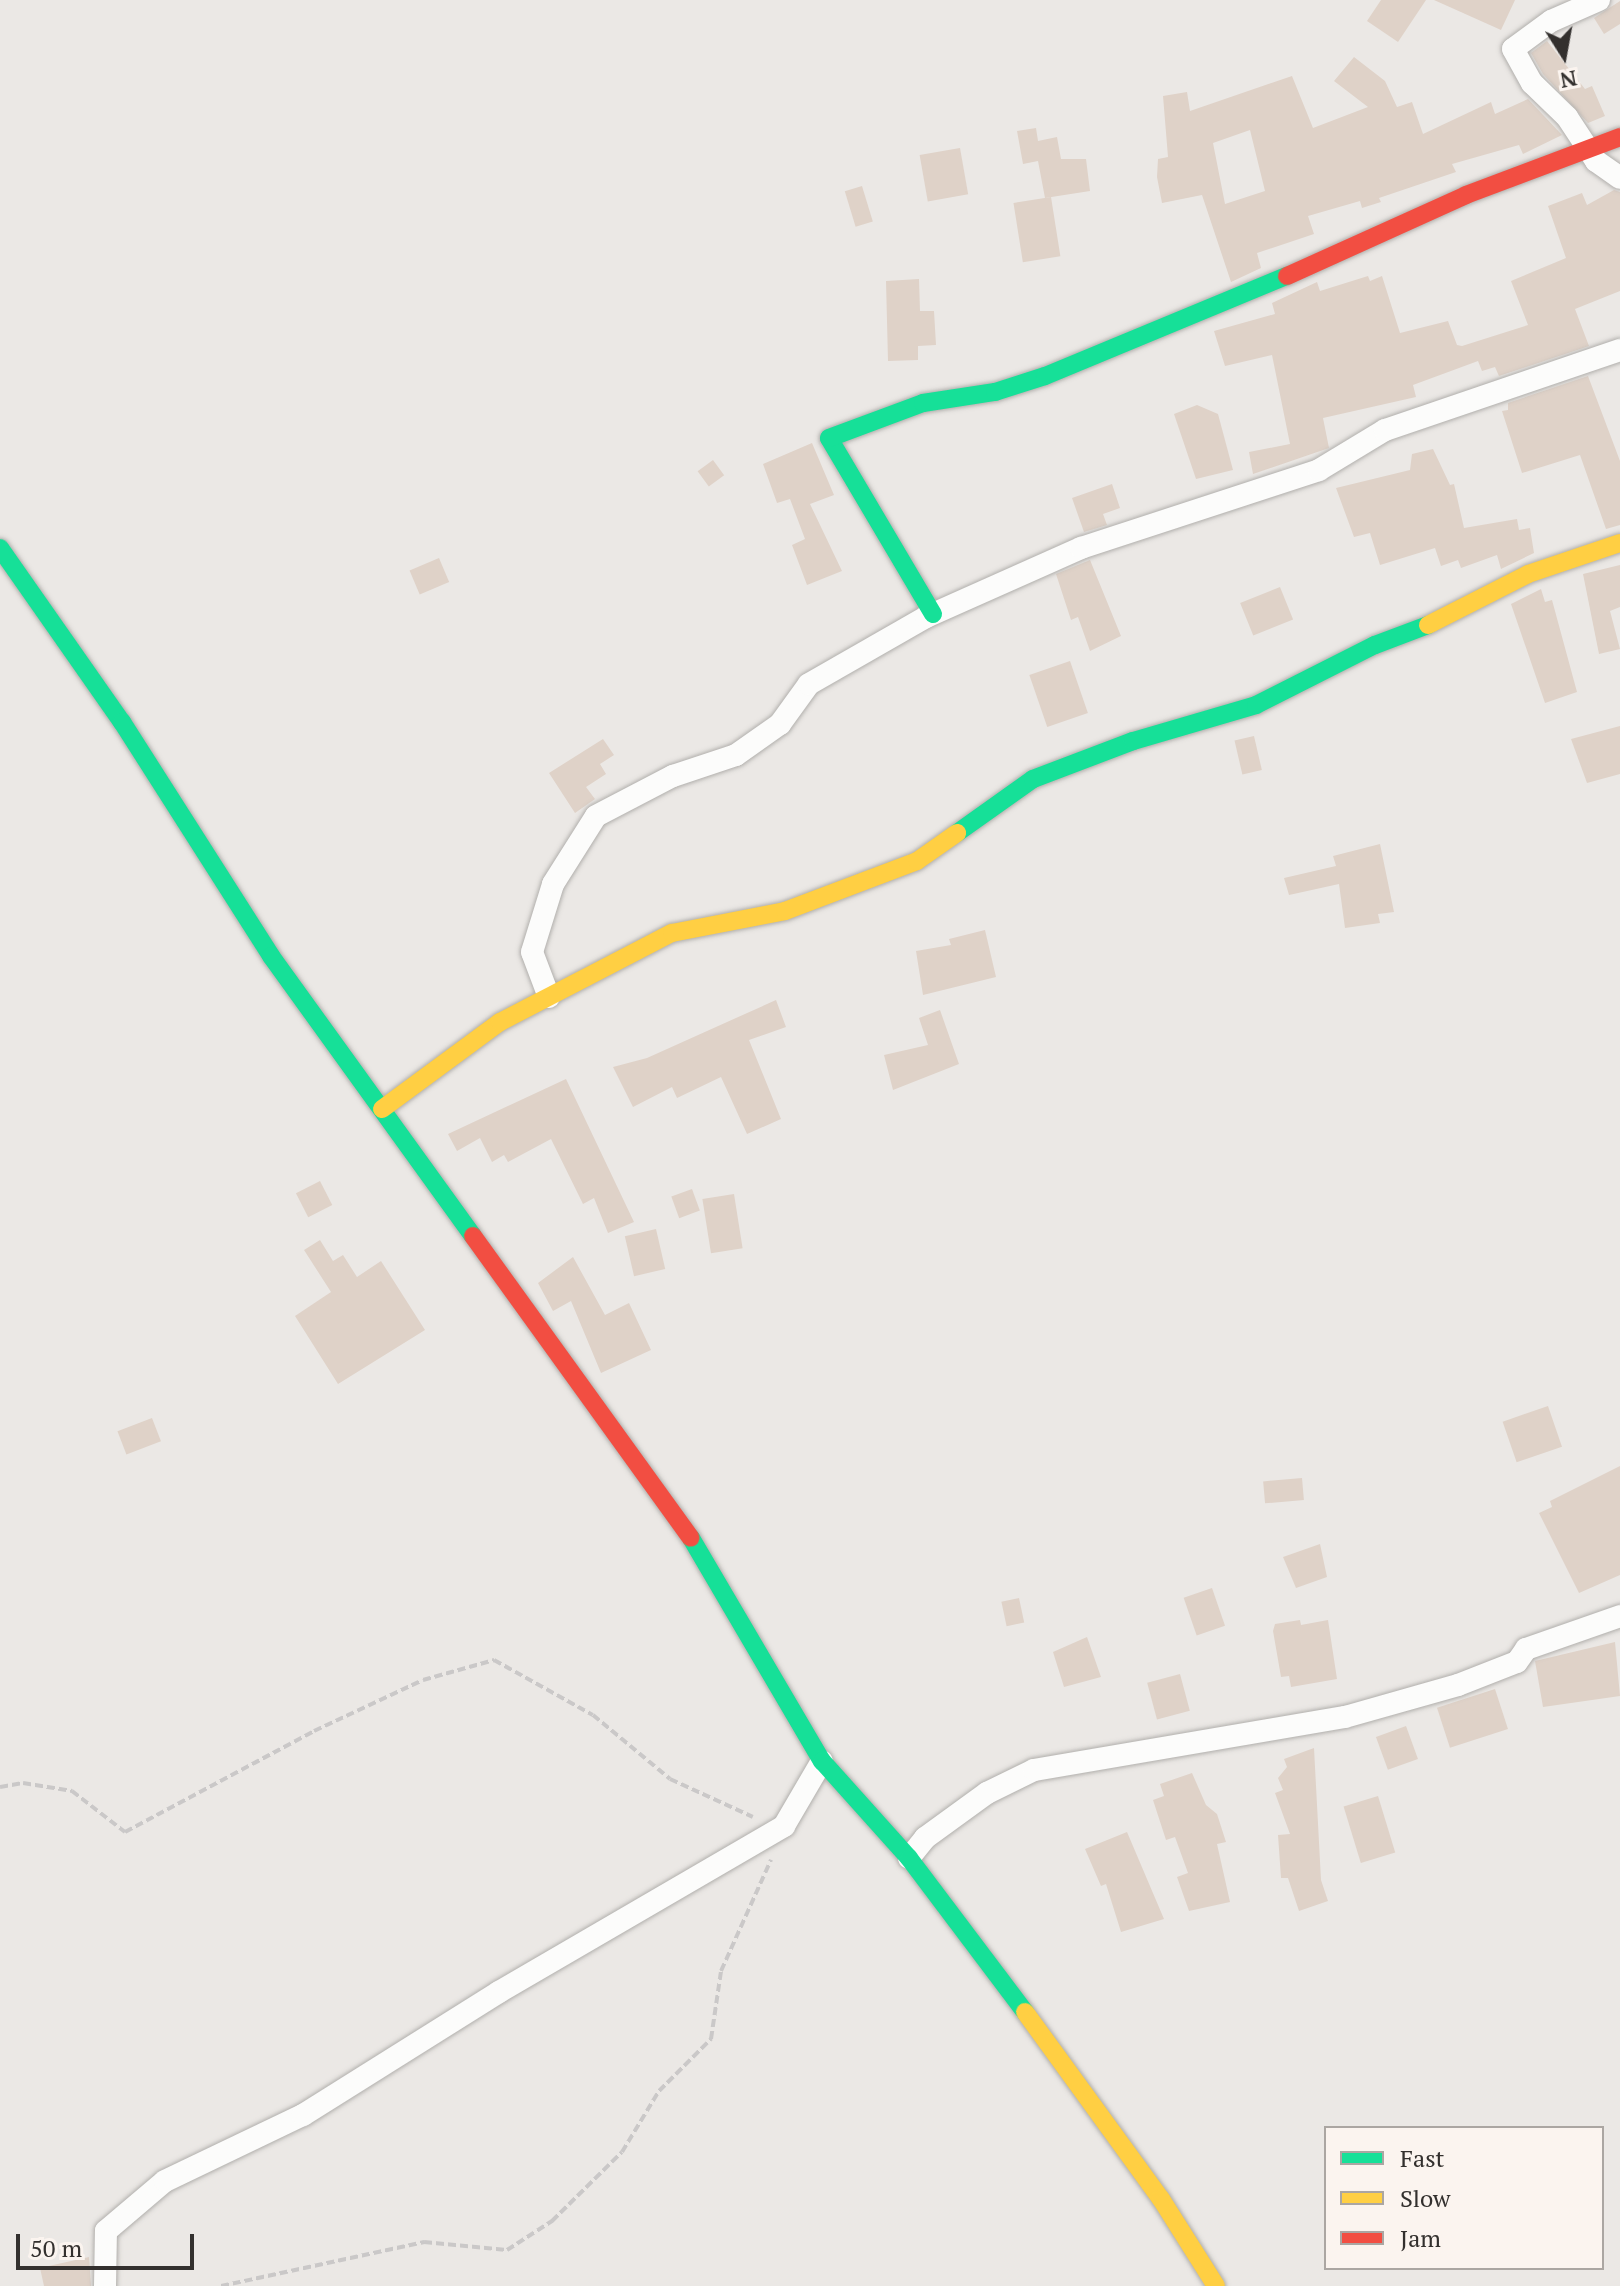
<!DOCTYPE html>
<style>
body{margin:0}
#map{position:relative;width:1620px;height:2286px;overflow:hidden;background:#ebe8e5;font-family:"PT Serif",serif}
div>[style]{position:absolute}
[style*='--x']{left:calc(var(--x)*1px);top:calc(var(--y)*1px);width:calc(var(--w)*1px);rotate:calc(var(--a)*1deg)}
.building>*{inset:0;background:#dfd2c8;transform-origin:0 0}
.path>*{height:4px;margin-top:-2px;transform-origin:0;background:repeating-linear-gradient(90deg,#cac8c8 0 8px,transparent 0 12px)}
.roads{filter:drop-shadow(0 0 2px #b1afac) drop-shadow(0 0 2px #b1afac)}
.street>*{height:22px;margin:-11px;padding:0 11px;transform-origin:11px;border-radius:11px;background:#fcfcfb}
.fast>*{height:18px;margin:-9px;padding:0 9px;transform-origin:9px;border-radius:9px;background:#16e098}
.slow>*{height:18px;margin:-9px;padding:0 9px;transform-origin:9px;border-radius:9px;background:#ffcf43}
.jam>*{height:18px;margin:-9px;padding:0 9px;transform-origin:9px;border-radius:9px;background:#f24e42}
span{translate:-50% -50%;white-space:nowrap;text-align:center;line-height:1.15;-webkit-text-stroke:6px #fbf4ef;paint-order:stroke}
.legend{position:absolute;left:1324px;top:2126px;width:280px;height:144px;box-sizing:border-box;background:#fbf4ef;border:2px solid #aba6a2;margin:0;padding:10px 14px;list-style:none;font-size:24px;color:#33302e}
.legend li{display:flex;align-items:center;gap:16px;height:40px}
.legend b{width:40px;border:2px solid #aba6a2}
.north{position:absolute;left:1524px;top:16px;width:80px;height:80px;-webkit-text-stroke:6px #fbf4ef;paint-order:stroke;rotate:169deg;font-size:22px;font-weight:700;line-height:32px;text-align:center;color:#33302e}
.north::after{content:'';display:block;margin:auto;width:28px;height:36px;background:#33302e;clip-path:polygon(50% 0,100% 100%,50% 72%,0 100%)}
.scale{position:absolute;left:16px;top:2234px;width:178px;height:36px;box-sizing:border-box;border:4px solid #33302e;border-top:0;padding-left:10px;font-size:24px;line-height:28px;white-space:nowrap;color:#33302e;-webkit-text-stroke:6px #fbf4ef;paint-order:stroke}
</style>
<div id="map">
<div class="building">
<div style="clip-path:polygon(1381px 0,1426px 0,1398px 42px,1367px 21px)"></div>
<div style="clip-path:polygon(1434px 0,1515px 0,1501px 30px)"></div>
<div style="clip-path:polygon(1620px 1px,1620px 24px,1604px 34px,1594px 18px)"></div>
<div style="clip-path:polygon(1547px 41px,1585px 89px,1592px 86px,1605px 116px,1588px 123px,1543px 74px,1531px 53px)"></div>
<div style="clip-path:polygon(evenodd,1354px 57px,1385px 81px,1397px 107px,1412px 102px,1423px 134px,1491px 102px,1495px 114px,1528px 99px,1562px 135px,1523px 154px,1519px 145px,1452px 164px,1456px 172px,1379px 198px,1381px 202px,1362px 208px,1360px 201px,1308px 216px,1314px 234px,1257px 253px,1261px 268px,1231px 282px,1202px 195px,1162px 203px,1157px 177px,1158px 159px,1168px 157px,1163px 96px,1187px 92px,1190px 111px,1292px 76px,1313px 128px,1368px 107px,1334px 81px,1354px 57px,1250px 130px,1265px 191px,1225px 204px,1213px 143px,1250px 130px)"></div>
<div style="clip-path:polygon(1036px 128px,1038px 141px,1057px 137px,1061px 159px,1086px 159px,1090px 191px,1045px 198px,1038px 161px,1023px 164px,1017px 131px)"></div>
<div style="left:960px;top:148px;width:47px;height:41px;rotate:80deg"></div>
<div style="left:862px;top:186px;width:37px;height:18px;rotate:73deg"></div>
<div style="clip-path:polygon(1614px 190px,1620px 192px,1620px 291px,1575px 309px,1589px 346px,1499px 376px,1495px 367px,1482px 371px,1478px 361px,1413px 385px,1416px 397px,1323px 418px,1329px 448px,1253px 474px,1249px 452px,1290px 444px,1272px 355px,1225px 366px,1214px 331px,1275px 314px,1272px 303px,1317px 282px,1320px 291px,1368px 276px,1370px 281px,1382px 276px,1400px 333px,1448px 321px,1457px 345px,1462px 346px,1528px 325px,1511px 281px,1566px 258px,1548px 206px,1582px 193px,1587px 205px)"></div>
<div style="left:1051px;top:197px;width:60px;height:38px;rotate:81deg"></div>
<div style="clip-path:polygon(919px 279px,920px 311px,934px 311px,936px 345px,918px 346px,918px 360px,888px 361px,886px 281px)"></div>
<div style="clip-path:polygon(1588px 376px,1620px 461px,1620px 525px,1606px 529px,1580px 455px,1522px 473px,1502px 411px,1508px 410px,1508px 403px)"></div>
<div style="clip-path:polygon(1197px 405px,1218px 414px,1233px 470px,1196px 479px,1174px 414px)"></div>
<div style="clip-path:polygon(812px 443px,834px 495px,810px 504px,842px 571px,807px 585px,792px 545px,805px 539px,790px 499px,777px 503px,763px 464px)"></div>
<div style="clip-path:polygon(1433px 449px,1450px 485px,1454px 484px,1464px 528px,1517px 519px,1519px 530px,1530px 528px,1534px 553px,1501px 569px,1497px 555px,1461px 568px,1458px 560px,1441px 566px,1435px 548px,1380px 565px,1370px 533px,1354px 537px,1336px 488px,1410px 470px,1412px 454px)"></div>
<div style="left:713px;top:460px;width:19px;height:19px;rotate:54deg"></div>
<div style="clip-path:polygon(1112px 484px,1120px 508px,1103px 514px,1107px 525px,1084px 532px,1072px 498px)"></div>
<div style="left:439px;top:558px;width:26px;height:32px;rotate:67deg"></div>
<div style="clip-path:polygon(1090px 560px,1121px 636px,1090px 651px,1078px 617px,1071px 620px,1056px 574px)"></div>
<div style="clip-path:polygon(1620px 565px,1620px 607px,1610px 611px,1620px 649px,1599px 654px,1583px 574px)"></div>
<div style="left:1280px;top:587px;width:35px;height:43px;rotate:68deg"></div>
<div style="clip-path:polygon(1541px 589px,1545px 602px,1552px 600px,1577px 692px,1545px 703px,1511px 604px)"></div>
<div style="left:1070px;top:661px;width:55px;height:43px;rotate:71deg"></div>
<div style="clip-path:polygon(1620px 726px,1620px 774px,1587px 783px,1571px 739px)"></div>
<div style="left:1254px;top:736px;width:35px;height:20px;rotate:77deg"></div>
<div style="clip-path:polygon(603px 739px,614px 755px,600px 764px,606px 774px,586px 787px,595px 799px,575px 813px,549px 773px)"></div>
<div style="clip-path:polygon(1380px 844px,1394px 912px,1378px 914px,1380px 923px,1345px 928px,1339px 884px,1289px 895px,1284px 878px,1336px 866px,1333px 856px)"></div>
<div style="clip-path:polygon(985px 930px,996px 977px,923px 995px,916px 951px,951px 945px,949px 939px)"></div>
<div style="clip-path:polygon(776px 1000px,786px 1027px,749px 1040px,781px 1119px,747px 1134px,721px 1077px,677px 1098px,672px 1087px,633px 1107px,613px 1067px,647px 1058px)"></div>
<div style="clip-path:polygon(940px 1010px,959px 1064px,893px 1090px,884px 1055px,928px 1045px,919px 1018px)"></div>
<div style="clip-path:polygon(566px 1079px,634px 1222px,608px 1233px,594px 1198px,583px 1204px,551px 1139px,508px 1162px,504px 1155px,492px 1162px,480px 1138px,457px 1151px,448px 1134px)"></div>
<div style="left:320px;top:1181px;width:27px;height:27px;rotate:63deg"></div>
<div style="left:692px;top:1189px;width:23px;height:22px;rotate:70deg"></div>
<div style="left:734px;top:1194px;width:55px;height:32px;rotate:81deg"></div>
<div style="left:656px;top:1229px;width:41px;height:32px;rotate:77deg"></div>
<div style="clip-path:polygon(320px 1240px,333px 1261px,343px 1255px,357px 1277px,381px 1261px,425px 1330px,338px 1384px,295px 1316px,331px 1292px,304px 1250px)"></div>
<div style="clip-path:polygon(573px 1257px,605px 1315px,629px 1303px,651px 1350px,601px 1373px,571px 1301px,553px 1311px,538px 1283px)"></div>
<div style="left:1548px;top:1406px;width:43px;height:48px;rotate:71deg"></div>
<div style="left:152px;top:1418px;width:25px;height:37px;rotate:69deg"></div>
<div style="clip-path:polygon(1620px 1466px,1620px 1575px,1579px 1593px,1539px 1513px,1552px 1507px,1550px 1501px)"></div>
<div style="left:1302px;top:1478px;width:22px;height:39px;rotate:85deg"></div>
<div style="clip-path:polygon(1320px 1544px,1327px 1577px,1296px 1588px,1283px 1557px)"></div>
<div style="left:1212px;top:1588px;width:40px;height:30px;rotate:71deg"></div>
<div style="left:1019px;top:1598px;width:25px;height:18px;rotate:78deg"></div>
<div style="clip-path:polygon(1300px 1620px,1301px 1625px,1328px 1620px,1337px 1679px,1291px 1687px,1289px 1676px,1281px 1677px,1273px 1631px,1275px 1624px)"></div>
<div style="clip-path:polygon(1087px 1637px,1101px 1677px,1064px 1687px,1053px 1652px)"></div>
<div style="clip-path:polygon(1615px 1642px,1620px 1696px,1543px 1707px,1535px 1661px)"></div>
<div style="left:1180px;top:1674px;width:38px;height:34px;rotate:75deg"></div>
<div style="left:1495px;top:1689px;width:42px;height:61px;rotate:72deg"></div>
<div style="left:1406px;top:1726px;width:35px;height:32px;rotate:70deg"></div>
<div style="clip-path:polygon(1314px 1748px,1321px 1880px,1328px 1901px,1299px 1911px,1288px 1878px,1281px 1878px,1278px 1835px,1290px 1834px,1275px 1793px,1283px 1790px,1278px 1778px,1287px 1767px,1284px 1759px)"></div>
<div style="clip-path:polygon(1192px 1773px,1206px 1805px,1217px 1814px,1226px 1842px,1217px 1844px,1230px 1902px,1189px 1911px,1177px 1877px,1188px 1873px,1175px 1837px,1166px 1840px,1153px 1800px,1164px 1796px,1160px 1784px)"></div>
<div style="left:1378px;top:1796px;width:59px;height:36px;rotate:73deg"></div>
<div style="clip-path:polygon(1127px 1832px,1164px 1919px,1121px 1932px,1106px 1884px,1101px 1886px,1085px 1849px)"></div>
<div style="clip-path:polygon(89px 2257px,91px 2286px,44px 2286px,40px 2268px)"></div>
</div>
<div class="path">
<div style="--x:0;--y:1787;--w:23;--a:-10"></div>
<div style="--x:23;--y:1783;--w:50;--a:9.3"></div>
<div style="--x:72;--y:1791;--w:67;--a:37.7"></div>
<div style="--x:125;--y:1832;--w:214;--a:-28.1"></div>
<div style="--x:314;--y:1731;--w:120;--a:-25.1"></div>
<div style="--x:423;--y:1680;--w:74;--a:-15.7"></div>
<div style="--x:494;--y:1660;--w:113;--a:29.1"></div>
<div style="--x:593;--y:1715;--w:100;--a:39.7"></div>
<div style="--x:670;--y:1779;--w:91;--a:24.6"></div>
<div style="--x:221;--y:2286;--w:208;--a:-12.2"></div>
<div style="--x:424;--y:2242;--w:83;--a:5.5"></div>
<div style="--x:507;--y:2250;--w:54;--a:-32.8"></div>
<div style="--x:552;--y:2221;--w:98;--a:-44.6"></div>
<div style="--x:622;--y:2152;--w:71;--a:-58.8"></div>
<div style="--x:659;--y:2091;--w:74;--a:-45"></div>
<div style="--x:711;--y:2039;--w:69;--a:-81.6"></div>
<div style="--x:721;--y:1971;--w:122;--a:-65.8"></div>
</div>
<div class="roads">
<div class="street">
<div style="--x:1599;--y:0;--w:52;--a:156.4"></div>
<div style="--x:1551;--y:21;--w:47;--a:143.6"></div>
<div style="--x:1513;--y:49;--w:39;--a:61"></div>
<div style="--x:1532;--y:83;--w:49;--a:44.2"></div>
<div style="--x:1567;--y:117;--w:53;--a:56.6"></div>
<div style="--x:1596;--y:161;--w:29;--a:35"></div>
<div style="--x:549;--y:997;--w:48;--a:-110.7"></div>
<div style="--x:532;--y:952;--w:71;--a:-72.8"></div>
<div style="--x:553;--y:884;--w:80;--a:-57.7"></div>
<div style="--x:596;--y:816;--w:87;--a:-27.5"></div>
<div style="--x:673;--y:776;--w:66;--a:-18.4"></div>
<div style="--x:736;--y:755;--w:54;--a:-35.2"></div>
<div style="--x:780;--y:724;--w:49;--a:-54.1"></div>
<div style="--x:809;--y:684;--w:135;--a:-29.8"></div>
<div style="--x:926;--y:617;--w:170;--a:-24"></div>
<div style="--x:1081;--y:548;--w:250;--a:-18.1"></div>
<div style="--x:1319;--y:470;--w:77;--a:-31.2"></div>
<div style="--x:1385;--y:430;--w:248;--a:-18.8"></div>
<div style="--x:909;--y:1858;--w:26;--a:-51"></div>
<div style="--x:925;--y:1838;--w:77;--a:-36"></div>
<div style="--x:987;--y:1793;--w:52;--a:-26.1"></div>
<div style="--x:1034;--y:1770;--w:315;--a:-9.7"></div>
<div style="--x:1345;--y:1717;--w:117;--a:-15.8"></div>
<div style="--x:1458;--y:1685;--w:63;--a:-21.3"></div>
<div style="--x:1517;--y:1662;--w:16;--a:-55"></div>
<div style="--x:1526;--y:1649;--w:100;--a:-19.3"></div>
<div style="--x:105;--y:2286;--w:55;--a:-89"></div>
<div style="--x:106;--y:2231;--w:77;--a:-40.3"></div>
<div style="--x:165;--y:2181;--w:153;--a:-25.6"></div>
<div style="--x:303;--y:2115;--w:231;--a:-32.1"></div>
<div style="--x:499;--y:1992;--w:330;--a:-30.2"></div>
<div style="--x:784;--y:1826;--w:75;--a:-59.7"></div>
</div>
<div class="fast">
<div style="--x:0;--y:548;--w:213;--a:55"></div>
<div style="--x:122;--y:722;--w:277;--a:57.5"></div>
<div style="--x:271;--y:956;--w:345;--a:54.2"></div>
<div style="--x:933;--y:614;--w:204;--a:-120.6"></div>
<div style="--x:829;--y:438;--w:100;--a:-20.4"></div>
<div style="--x:923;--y:403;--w:73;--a:-8.7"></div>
<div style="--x:995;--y:392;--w:52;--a:-17.7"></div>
<div style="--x:1045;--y:376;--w:262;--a:-22.5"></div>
<div style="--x:957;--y:833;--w:93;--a:-35.4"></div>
<div style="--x:1033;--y:779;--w:107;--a:-20.8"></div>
<div style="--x:1133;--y:741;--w:128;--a:-16.3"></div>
<div style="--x:1256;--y:705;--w:133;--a:-26.8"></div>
<div style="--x:1375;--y:645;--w:57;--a:-20.7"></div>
<div style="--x:691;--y:1538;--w:259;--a:59.6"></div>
<div style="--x:822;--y:1761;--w:130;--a:48.1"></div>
<div style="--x:909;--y:1858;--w:193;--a:53"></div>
</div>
<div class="slow">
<div style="--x:1428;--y:625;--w:112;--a:-27"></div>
<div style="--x:1528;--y:574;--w:97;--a:-18.6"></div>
<div style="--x:382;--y:1109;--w:147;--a:-36.4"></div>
<div style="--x:500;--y:1022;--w:194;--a:-27.4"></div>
<div style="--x:672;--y:933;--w:115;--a:-11"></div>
<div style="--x:785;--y:911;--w:141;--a:-20.7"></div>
<div style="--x:917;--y:861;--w:49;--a:-35"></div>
<div style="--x:1025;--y:2012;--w:231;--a:54"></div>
<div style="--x:1161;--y:2199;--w:103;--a:57.7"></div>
</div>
<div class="jam">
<div style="--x:1287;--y:276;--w:196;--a:-24.3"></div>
<div style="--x:1466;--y:195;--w:165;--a:-20.6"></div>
<div style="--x:473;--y:1236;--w:372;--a:54.2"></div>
</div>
</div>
<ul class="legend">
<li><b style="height:10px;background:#16e098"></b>Fast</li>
<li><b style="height:10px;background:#ffcf43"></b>Slow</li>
<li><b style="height:10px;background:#f24e42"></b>Jam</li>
</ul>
<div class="north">N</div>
<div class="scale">50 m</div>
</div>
